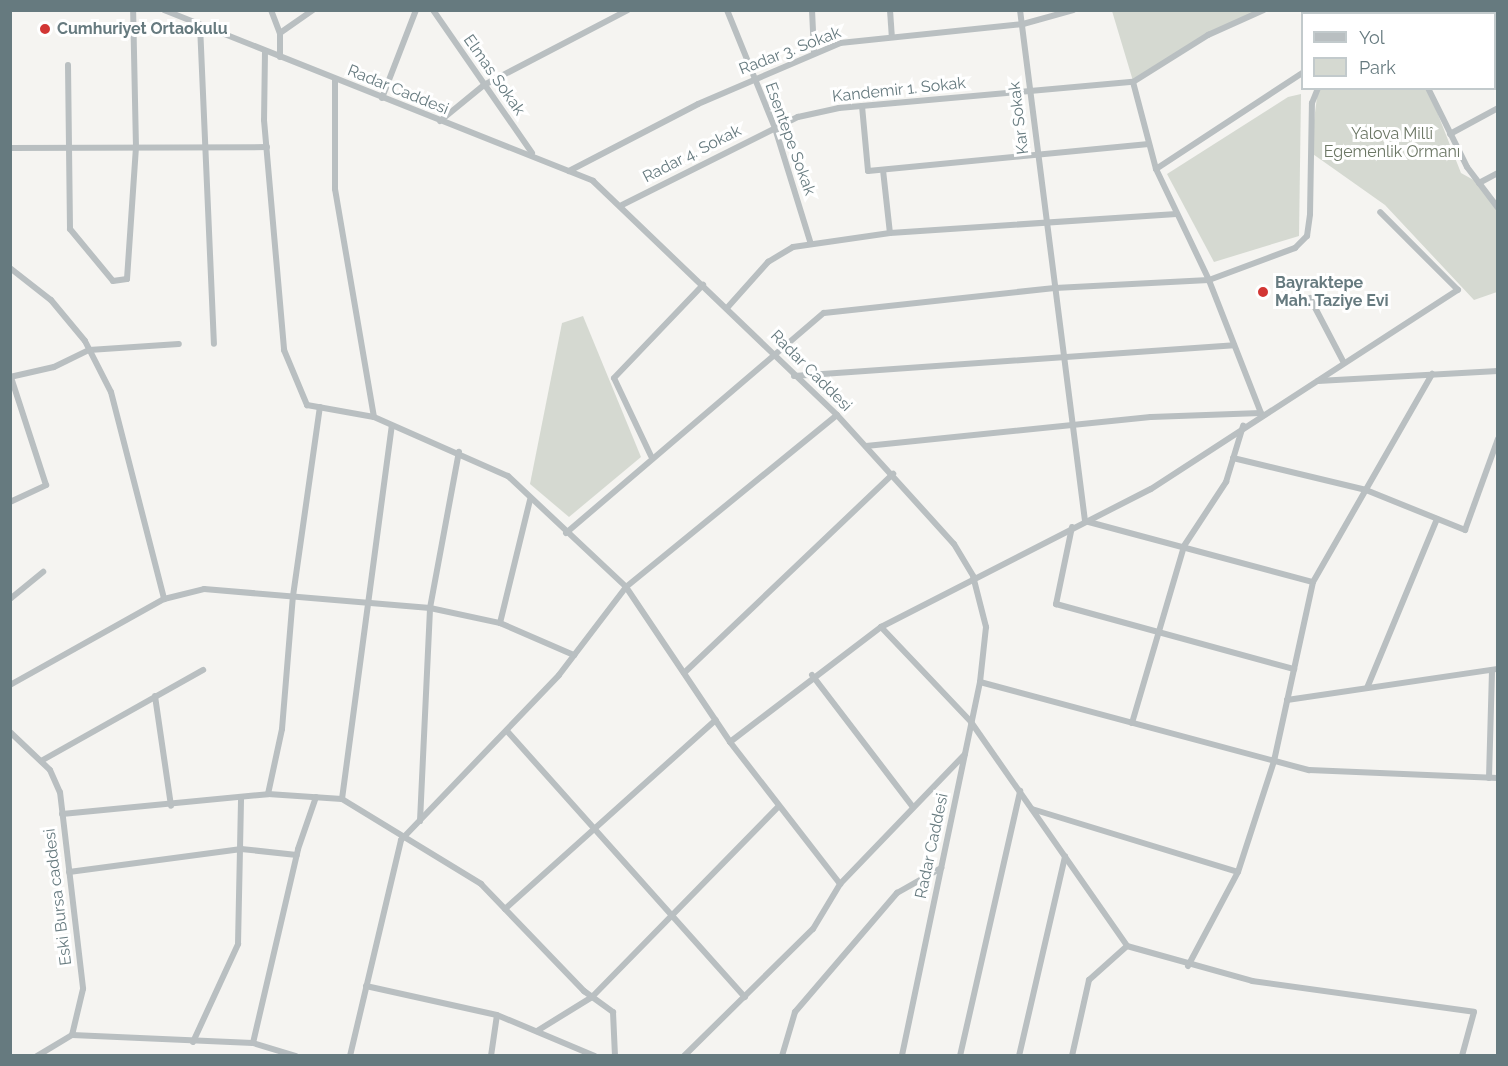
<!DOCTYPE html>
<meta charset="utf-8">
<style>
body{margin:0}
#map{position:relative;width:1508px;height:1066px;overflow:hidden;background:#f5f4f1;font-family:Raleway,sans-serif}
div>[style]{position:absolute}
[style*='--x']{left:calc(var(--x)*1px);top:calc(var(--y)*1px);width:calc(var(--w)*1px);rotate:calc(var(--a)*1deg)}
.green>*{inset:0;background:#d5d9d1}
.minor>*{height:6px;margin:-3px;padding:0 3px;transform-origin:3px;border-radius:3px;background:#b9bfc1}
.dots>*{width:16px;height:16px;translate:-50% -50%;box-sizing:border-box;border:3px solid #fff;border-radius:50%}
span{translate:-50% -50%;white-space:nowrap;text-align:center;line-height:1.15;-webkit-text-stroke:6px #fff;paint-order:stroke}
.poi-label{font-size:16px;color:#667a7f;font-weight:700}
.left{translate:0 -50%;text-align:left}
.street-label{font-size:16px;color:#667a7f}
.park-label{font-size:16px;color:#6c7765}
.frame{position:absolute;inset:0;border:12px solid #667a7f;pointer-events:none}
.legend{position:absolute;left:1301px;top:12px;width:195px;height:78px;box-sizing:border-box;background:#fff;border:2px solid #c2cacc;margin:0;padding:8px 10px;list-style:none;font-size:18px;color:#667a7f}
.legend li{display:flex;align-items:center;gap:12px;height:30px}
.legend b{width:30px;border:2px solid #c2cacc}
</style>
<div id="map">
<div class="green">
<div style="clip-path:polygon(1432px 10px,1433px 13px,1309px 11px)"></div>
<div style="clip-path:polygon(1112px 11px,1264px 11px,1208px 35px,1133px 81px)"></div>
<div style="clip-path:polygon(1318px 89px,1428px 89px,1461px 173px,1479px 183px,1497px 208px,1497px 292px,1474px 300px,1385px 205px,1310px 152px)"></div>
<div style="clip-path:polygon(1301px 94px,1299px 236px,1214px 262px,1167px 174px,1288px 97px)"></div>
<div style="clip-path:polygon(583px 316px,641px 457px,569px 517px,530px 484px,562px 323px)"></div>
</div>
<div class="minor">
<div style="--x:164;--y:10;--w:462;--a:21.7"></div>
<div style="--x:593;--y:181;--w:338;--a:43.8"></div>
<div style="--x:837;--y:415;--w:174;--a:47.8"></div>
<div style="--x:954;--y:544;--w:37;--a:59"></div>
<div style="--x:973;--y:576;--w:53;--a:75.7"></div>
<div style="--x:986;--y:627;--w:55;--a:96.2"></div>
<div style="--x:980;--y:682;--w:382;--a:101.8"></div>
<div style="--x:271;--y:10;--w:25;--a:69"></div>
<div style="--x:280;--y:33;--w:24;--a:90"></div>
<div style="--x:433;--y:10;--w:174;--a:55.3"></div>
<div style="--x:727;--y:10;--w:127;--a:67.9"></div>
<div style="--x:775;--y:128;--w:121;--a:72.8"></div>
<div style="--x:812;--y:10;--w:43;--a:87.3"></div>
<div style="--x:890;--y:10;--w:27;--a:86"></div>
<div style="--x:1020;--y:10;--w:515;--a:82.75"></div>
<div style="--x:1085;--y:521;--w:236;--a:15"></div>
<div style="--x:1309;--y:10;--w:4;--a:76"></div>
<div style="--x:1441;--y:10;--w:4;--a:76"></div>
<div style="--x:1474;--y:14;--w:6;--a:-39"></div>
<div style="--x:200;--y:25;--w:319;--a:87.5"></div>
<div style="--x:280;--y:33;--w:40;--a:-34.9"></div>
<div style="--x:265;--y:51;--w:69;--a:90.8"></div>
<div style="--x:264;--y:120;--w:231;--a:85"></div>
<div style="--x:284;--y:350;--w:60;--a:67.3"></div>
<div style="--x:307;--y:405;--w:68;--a:10.2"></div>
<div style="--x:374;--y:417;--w:146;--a:23.8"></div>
<div style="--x:508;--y:476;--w:162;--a:43.2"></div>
<div style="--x:626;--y:587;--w:187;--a:56.1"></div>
<div style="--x:730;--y:742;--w:180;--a:52.2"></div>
<div style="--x:68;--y:65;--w:164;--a:89.3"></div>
<div style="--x:70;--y:229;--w:67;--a:50.4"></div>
<div style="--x:113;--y:281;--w:14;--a:-8"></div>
<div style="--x:127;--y:279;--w:131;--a:-86.1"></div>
<div style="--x:136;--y:148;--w:138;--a:-91.2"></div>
<div style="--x:335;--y:79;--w:110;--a:90"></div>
<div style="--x:335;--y:189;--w:231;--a:80.3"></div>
<div style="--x:1428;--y:88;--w:88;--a:63.7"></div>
<div style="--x:1467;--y:167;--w:51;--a:52.9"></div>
<div style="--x:382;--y:98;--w:94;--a:-68.9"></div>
<div style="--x:862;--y:106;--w:65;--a:84.7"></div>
<div style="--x:868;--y:171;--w:282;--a:-5.5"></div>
<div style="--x:440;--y:121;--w:57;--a:-39.3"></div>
<div style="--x:484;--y:85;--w:162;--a:-27.5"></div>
<div style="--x:1450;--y:134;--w:55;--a:-28.4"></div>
<div style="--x:10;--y:148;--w:257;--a:-0.2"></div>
<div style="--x:1156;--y:169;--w:175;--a:-33.3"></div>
<div style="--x:883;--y:170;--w:63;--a:83.7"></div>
<div style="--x:569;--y:171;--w:145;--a:-27.4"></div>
<div style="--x:698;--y:104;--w:155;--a:-23.2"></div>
<div style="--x:840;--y:43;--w:184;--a:-5.9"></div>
<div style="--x:1023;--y:24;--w:52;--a:-15.6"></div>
<div style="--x:1479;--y:183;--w:21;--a:-28"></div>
<div style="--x:622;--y:205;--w:197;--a:-26.6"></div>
<div style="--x:798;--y:117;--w:42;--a:-12.4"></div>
<div style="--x:839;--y:108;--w:295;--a:-5.1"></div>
<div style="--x:1133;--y:82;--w:89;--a:-32.1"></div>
<div style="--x:1208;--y:35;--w:61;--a:-24.1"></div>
<div style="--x:10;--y:268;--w:52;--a:38"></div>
<div style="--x:51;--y:300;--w:53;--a:50.3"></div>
<div style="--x:85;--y:341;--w:57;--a:63"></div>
<div style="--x:111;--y:392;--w:214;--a:75.6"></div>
<div style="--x:1310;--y:298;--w:73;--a:62.4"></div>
<div style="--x:727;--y:308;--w:62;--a:-48.3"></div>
<div style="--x:768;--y:262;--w:29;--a:-31"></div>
<div style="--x:793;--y:247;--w:98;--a:-8.2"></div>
<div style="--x:890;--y:233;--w:287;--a:-3.8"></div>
<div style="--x:794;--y:376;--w:441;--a:-4"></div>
<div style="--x:10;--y:377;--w:45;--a:-12.8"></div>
<div style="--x:54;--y:367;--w:39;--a:-26"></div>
<div style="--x:89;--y:350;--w:90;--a:-3.8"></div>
<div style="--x:1318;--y:381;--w:180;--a:-3.2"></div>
<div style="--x:866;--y:446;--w:286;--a:-5.8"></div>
<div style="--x:1151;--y:417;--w:110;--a:-2.1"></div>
<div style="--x:1261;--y:413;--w:143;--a:-111.4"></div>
<div style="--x:1209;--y:280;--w:123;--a:-115.5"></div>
<div style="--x:1156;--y:169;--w:90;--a:-104.8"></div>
<div style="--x:651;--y:456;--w:86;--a:-115.4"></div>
<div style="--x:614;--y:378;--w:129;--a:-46.3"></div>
<div style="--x:1233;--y:458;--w:137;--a:13.5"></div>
<div style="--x:1366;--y:490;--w:107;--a:22"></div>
<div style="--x:1465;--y:530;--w:97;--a:-70.1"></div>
<div style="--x:10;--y:502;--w:40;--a:-25"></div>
<div style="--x:46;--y:485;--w:114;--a:-108"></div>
<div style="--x:1072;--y:527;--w:79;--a:101.7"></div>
<div style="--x:1056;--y:604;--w:247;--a:15.3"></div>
<div style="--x:566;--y:533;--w:339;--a:-40.5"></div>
<div style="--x:824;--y:313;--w:232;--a:-6.2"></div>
<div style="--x:1055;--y:288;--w:154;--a:-3"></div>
<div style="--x:1209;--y:280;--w:92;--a:-20.4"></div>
<div style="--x:1295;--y:248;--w:17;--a:-45"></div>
<div style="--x:1307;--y:236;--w:22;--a:-82"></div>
<div style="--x:1310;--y:214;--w:111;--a:-89"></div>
<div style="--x:1312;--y:103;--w:16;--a:-68"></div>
<div style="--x:10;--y:599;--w:43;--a:-39.3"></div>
<div style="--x:500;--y:623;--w:127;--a:-76.3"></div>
<div style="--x:881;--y:627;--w:131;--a:46.5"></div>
<div style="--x:971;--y:722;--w:273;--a:55.1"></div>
<div style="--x:1127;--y:946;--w:130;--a:15.6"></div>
<div style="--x:1252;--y:981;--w:224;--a:7.9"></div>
<div style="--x:1474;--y:1012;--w:46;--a:105.3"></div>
<div style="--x:684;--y:673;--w:289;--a:-43.6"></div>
<div style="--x:812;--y:675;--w:165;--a:52.6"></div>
<div style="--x:980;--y:682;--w:341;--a:15"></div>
<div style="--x:1309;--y:770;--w:189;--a:2.4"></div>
<div style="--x:10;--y:685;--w:176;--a:-29.2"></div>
<div style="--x:164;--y:599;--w:41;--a:-14"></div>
<div style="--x:204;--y:589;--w:227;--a:4.8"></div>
<div style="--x:430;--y:608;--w:72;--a:12.1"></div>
<div style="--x:500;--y:623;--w:81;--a:23.4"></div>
<div style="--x:1367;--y:688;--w:183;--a:-67.5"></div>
<div style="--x:155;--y:696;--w:111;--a:81.7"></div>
<div style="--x:1287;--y:700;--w:213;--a:-8.4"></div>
<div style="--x:1132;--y:723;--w:184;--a:-73.6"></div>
<div style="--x:1184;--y:546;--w:77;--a:-56.7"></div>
<div style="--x:1226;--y:482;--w:59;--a:-73.1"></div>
<div style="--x:507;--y:731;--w:357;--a:48.2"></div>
<div style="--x:10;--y:732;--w:55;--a:43.5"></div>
<div style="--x:50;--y:770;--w:24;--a:66"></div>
<div style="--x:60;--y:792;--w:198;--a:83.3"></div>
<div style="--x:83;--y:989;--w:47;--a:103.4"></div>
<div style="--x:72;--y:1035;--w:41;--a:149"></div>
<div style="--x:730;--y:742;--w:190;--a:-37.3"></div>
<div style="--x:881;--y:627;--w:303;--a:-27.1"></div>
<div style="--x:1151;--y:489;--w:366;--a:-33"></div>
<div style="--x:1458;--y:290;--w:110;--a:-135"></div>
<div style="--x:41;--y:761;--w:186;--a:-29.3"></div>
<div style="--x:1489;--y:778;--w:108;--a:-88.4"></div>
<div style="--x:268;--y:794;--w:66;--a:-77.8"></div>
<div style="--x:282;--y:729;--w:133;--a:-85.3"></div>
<div style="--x:293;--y:596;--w:191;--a:-81.9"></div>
<div style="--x:342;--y:799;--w:376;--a:-82.4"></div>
<div style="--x:1032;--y:809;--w:215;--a:17"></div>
<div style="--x:62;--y:814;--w:207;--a:-5.5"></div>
<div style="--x:268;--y:794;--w:74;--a:3.9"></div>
<div style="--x:342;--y:799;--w:163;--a:31.4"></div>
<div style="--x:481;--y:884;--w:149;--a:46.1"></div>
<div style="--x:584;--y:991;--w:36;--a:36"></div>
<div style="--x:613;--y:1012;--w:44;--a:87.4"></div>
<div style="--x:420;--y:821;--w:213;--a:-87.3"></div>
<div style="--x:430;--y:608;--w:159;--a:-79.5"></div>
<div style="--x:69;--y:872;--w:174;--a:-7.6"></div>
<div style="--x:241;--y:849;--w:56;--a:6.1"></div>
<div style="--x:505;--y:909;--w:283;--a:-41.9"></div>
<div style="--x:1188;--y:966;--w:106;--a:-62"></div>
<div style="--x:1238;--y:872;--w:117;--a:-72"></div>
<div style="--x:1274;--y:761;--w:183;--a:-77.7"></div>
<div style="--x:1313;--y:582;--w:240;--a:-60.2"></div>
<div style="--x:366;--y:986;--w:134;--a:12.5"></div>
<div style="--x:497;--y:1015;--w:106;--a:22.7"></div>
<div style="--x:537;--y:1031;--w:65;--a:-31.7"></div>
<div style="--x:592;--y:997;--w:266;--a:-45.6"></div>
<div style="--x:72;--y:1035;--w:181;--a:2.5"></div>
<div style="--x:253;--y:1043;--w:45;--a:16.8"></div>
<div style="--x:193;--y:1042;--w:108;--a:-65.3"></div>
<div style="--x:238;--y:944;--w:147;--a:-88.8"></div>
<div style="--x:253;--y:1043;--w:199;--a:-76.9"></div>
<div style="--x:298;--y:849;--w:55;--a:-70.9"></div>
<div style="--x:350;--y:1056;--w:222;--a:-76.7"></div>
<div style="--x:401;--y:840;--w:228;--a:-46.2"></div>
<div style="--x:559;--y:675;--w:111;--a:-52.7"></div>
<div style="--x:626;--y:587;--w:272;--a:-39.2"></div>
<div style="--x:491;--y:1056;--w:41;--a:-81.7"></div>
<div style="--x:684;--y:1056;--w:181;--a:-44.6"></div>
<div style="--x:813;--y:929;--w:52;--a:-59"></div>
<div style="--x:840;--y:884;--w:180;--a:-46.1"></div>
<div style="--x:782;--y:1056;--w:46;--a:-73.5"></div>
<div style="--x:795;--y:1012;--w:157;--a:-49.4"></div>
<div style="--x:897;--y:893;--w:51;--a:-29.6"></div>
<div style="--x:960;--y:1056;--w:272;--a:-77.2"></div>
<div style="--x:1019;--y:1056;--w:205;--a:-77"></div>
<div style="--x:1072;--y:1056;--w:78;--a:-77.4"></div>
<div style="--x:1089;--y:980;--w:51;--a:-41.8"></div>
</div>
<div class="dots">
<div style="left:45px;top:29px;background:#d23634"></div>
<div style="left:1263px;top:292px;background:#d23634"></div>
</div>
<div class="poi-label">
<span class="left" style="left:57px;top:29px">Cumhuriyet Ortaokulu</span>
<span class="left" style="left:1275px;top:292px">Bayraktepe<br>Mah. Taziye Evi</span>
</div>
<div class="street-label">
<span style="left:790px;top:51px;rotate:-21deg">Radar 3. Sokak</span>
<span style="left:494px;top:75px;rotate:55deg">Elmas Sokak</span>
<span style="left:398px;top:90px;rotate:22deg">Radar Caddesi</span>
<span style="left:899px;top:90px;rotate:-6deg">Kandemir 1. Sokak</span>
<span style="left:1019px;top:118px;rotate:-97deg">Kar Sokak</span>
<span style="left:790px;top:139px;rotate:70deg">Esentepe Sokak</span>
<span style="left:692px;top:154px;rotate:-27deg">Radar 4. Sokak</span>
<span style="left:811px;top:371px;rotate:45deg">Radar Caddesi</span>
<span style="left:932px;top:846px;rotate:-78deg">Radar Caddesi</span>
<span style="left:58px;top:897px;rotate:-97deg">Eski Bursa caddesi</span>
</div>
<div class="park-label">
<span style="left:1392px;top:143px">Yalova Millî<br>Egemenlik Ormanı</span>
</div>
<div class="frame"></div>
<ul class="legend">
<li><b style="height:8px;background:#b9bfc1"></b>Yol</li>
<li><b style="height:16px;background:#d5d9d1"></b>Park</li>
</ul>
</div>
